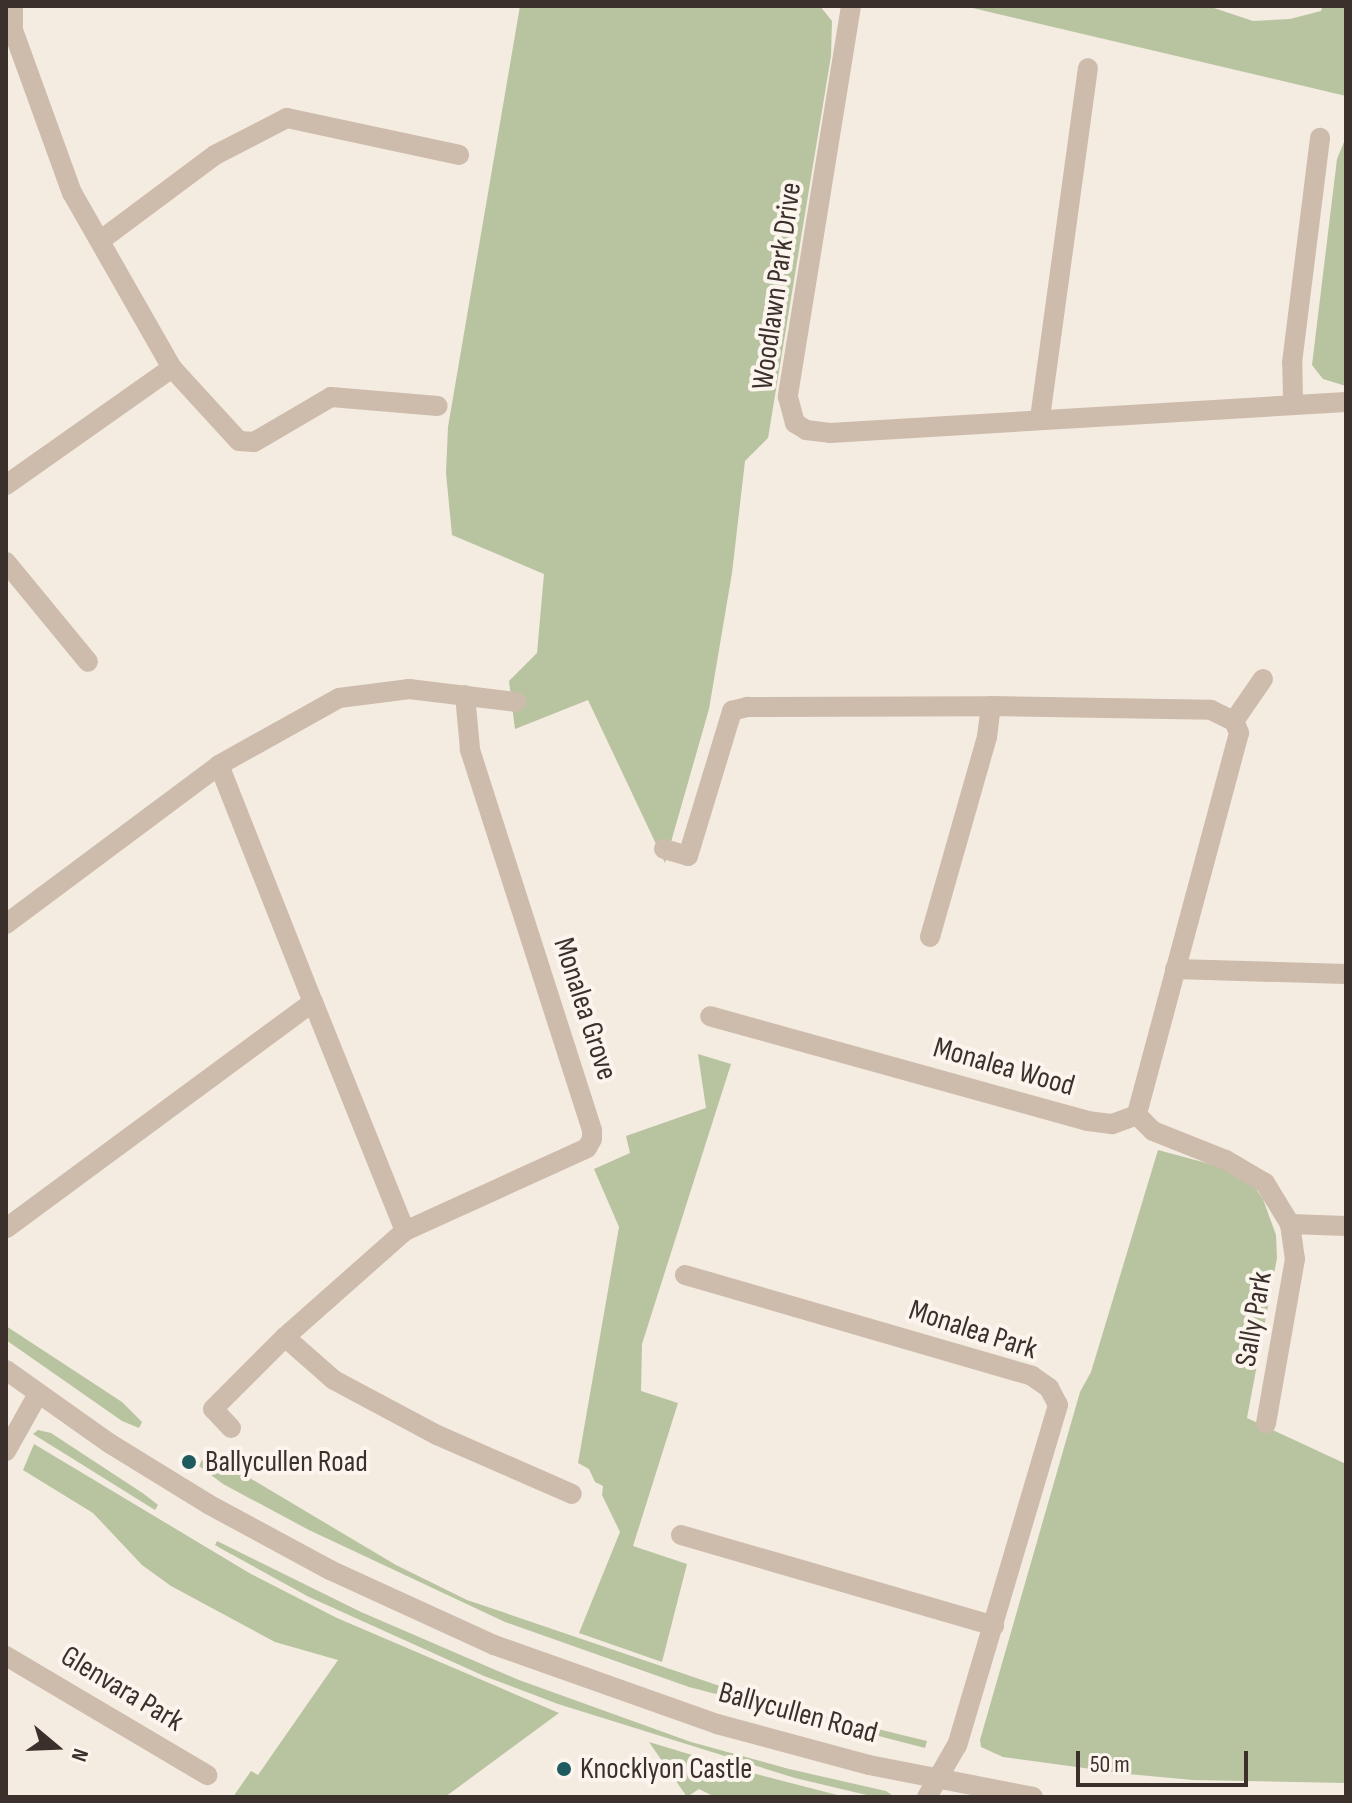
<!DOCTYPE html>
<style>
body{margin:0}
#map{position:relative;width:1352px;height:1803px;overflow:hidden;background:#f4ebe1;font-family:"Sofia Sans Condensed",sans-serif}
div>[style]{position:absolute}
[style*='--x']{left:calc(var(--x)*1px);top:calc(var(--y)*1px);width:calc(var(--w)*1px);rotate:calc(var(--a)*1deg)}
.green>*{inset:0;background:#b8c4a0}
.minor>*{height:20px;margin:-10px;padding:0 10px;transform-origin:10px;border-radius:10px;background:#cdbbac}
.tertiary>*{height:20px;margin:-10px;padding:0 10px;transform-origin:10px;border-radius:10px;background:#cdbbac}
.dots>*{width:22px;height:22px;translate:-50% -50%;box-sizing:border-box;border:4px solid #fbf5ee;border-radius:50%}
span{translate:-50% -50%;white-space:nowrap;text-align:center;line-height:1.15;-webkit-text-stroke:8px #fbf5ee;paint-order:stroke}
.street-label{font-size:30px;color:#3b302b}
.poi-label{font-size:30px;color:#3b302b}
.left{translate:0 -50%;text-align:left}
.frame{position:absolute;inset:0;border:8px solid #3b302b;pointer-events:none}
.north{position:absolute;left:16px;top:1707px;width:80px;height:80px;-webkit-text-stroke:6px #fbf5ee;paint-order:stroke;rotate:109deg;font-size:22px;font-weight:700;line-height:32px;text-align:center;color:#3b302b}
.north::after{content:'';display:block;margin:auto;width:28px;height:36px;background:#3b302b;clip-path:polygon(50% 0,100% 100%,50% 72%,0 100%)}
.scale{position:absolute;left:1076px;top:1751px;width:172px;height:36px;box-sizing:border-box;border:4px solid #3b302b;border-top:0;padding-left:10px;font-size:24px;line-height:28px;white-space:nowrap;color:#3b302b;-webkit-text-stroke:6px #fbf5ee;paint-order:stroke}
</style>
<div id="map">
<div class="green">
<div style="clip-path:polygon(520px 6px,820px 6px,832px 21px,831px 56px,768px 438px,745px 461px,732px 573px,709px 709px,665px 863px,588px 700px,515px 729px,509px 681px,537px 653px,544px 574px,452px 535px,446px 473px,448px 427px)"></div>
<div style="clip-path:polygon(964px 6px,1208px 6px,1253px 21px,1290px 19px,1321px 11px,1322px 8px,1346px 6px,1346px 96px)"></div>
<div style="clip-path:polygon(1346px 137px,1346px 386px,1323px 379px,1312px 365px,1337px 159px)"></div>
<div style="clip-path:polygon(698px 1054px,731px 1064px,642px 1344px,641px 1391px,678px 1403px,633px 1546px,687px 1564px,662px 1662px,579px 1633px,620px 1532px,602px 1495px,603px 1486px,595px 1482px,589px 1469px,578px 1463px,619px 1227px,594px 1169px,630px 1153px,626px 1136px,706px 1108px)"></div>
<div style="clip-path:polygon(1158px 1150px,1221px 1167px,1254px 1186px,1263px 1199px,1276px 1235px,1277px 1258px,1247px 1418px,1346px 1464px,1346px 1783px,1193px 1780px,1128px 1774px,1003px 1757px,981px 1747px,980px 1740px,1080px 1392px,1091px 1372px)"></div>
<div style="clip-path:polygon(6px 1326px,122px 1402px,142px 1422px,139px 1428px,122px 1421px,6px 1340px)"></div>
<div style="clip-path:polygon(38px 1430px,51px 1433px,144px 1494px,158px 1505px,155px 1510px,33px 1434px)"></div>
<div style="clip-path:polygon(34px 1444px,251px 1574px,337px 1618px,559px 1713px,445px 1797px,233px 1797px,251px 1771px,258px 1775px,338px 1660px,275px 1642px,171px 1586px,142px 1565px,93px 1513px,23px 1470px)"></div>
<div style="clip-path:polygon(202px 1460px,243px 1474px,396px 1565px,467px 1600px,770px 1703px,927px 1741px,925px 1748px,689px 1687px,505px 1622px,309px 1530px,223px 1484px,199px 1466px)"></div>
<div style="clip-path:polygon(217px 1541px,361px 1612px,519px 1680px,691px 1742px,789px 1769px,886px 1791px,895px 1797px,875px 1797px,795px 1778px,558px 1704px,484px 1676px,309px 1597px,220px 1548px,215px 1545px)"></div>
<div style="clip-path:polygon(649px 1742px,752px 1773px,845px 1797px,715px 1797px,699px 1789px,687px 1797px)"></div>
</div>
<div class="minor">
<div style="--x:851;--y:6;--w:396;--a:99.2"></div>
<div style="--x:788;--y:397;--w:27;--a:75"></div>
<div style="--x:795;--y:423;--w:13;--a:32"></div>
<div style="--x:806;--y:430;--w:24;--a:7"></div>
<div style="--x:830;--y:433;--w:517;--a:-3.44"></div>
<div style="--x:101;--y:240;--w:142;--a:-36.7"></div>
<div style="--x:215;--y:155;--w:81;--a:-27.2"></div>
<div style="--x:287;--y:118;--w:176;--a:12.1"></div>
<div style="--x:172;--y:368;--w:99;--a:47.5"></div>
<div style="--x:239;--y:441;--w:15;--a:4"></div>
<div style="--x:254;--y:442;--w:89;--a:-30.3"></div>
<div style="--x:331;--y:397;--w:107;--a:4.8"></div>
<div style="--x:1293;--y:402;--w:39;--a:-91"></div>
<div style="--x:1292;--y:363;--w:227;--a:-82.9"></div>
<div style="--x:1040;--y:418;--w:353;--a:-82.2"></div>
<div style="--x:6;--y:485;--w:203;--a:-35.2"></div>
<div style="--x:172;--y:368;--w:202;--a:-119.7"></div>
<div style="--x:72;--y:193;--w:173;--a:-109.9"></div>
<div style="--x:13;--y:30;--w:24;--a:-90"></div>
<div style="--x:6;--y:562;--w:129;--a:50.6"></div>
<div style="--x:1234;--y:721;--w:51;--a:-55.4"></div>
<div style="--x:219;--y:765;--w:137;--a:-29.2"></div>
<div style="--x:339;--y:698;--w:71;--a:-7.3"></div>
<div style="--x:409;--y:689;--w:108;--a:6.9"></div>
<div style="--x:664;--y:849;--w:25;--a:16"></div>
<div style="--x:688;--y:856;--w:152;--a:-73.1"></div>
<div style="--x:732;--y:711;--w:16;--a:-15"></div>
<div style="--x:747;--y:707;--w:244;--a:-0.2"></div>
<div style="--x:991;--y:706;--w:220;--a:1"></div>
<div style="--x:1211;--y:710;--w:25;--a:26"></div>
<div style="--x:1234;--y:721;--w:13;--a:67"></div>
<div style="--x:1239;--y:733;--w:395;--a:105"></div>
<div style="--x:1137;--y:1115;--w:27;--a:160"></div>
<div style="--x:1112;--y:1124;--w:24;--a:-173"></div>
<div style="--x:1088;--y:1121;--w:392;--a:-164.5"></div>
<div style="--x:6;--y:924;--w:266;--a:-36.7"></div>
<div style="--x:219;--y:765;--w:255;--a:68.4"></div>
<div style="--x:313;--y:1002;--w:381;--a:143.6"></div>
<div style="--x:930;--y:937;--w:208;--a:-74.1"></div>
<div style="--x:987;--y:737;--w:31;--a:-83"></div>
<div style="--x:1175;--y:969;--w:171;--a:1.7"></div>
<div style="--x:313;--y:1002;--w:247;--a:68.1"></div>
<div style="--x:1137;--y:1115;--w:23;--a:45"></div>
<div style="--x:1153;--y:1131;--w:79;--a:21.7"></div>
<div style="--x:1226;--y:1160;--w:45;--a:30.5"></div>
<div style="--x:1265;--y:1183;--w:48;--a:58.6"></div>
<div style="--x:1290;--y:1224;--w:35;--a:82"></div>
<div style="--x:1295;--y:1259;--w:167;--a:100"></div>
<div style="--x:1290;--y:1224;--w:56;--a:2"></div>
<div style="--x:685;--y:1275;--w:361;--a:16.2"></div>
<div style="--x:1032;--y:1376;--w:21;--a:35"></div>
<div style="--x:1049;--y:1388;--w:19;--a:62"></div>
<div style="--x:1058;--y:1405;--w:355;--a:106.5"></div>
<div style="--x:957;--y:1745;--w:60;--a:120"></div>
<div style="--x:285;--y:1337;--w:65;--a:41.3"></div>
<div style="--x:334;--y:1380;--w:117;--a:28.1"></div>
<div style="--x:437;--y:1435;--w:147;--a:23.6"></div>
<div style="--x:231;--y:1428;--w:26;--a:-133"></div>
<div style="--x:213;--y:1409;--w:102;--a:-45"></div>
<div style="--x:285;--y:1337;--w:160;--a:-41.5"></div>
<div style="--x:405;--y:1231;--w:200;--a:-24.5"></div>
<div style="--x:587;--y:1148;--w:10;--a:-61"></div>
<div style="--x:592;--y:1139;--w:9;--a:-90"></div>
<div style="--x:592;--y:1130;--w:400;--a:-107.8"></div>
<div style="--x:470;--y:749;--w:54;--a:-95.3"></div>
<div style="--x:6;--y:1451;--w:65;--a:-60.7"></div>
<div style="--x:681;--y:1535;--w:326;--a:16.2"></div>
<div style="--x:6;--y:1656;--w:234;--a:30.6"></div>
</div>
<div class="tertiary">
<div style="--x:6;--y:1370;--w:126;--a:35.3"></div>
<div style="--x:109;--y:1443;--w:116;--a:31.6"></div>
<div style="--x:208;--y:1504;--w:139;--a:28.4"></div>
<div style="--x:330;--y:1570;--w:180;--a:24.6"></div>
<div style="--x:494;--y:1645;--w:237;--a:19.5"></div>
<div style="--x:717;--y:1724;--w:157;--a:15.1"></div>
<div style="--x:869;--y:1765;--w:167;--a:11"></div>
</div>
<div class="dots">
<div style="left:189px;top:1462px;background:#1f5a5e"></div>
<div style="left:564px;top:1769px;background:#1f5a5e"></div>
</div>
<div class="street-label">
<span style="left:777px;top:286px;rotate:-82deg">Woodlawn Park Drive</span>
<span style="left:585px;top:1009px;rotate:72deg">Monalea Grove</span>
<span style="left:1004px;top:1067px;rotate:16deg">Monalea Wood</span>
<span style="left:1254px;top:1319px;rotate:-80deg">Sally Park</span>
<span style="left:973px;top:1330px;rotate:18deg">Monalea Park</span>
<span style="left:122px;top:1689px;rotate:31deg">Glenvara Park</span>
<span style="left:798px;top:1713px;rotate:15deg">Ballycullen Road</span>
</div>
<div class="poi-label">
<span class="left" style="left:205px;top:1462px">Ballycullen Road</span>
<span class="left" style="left:580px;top:1769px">Knocklyon Castle</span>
</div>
<div class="frame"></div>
<div class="north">N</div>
<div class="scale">50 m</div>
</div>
